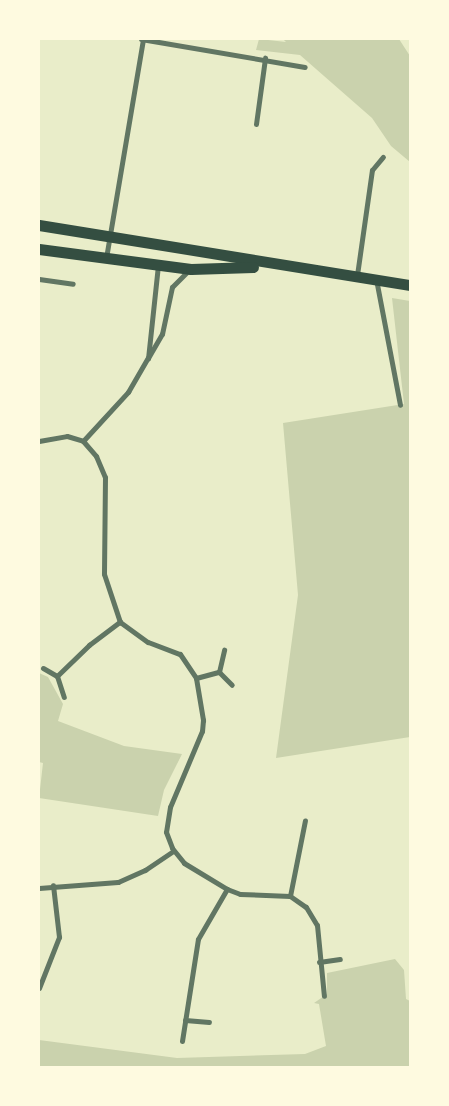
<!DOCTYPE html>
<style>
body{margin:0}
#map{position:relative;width:449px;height:1106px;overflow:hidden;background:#e9edc9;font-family:"Playfair Display",serif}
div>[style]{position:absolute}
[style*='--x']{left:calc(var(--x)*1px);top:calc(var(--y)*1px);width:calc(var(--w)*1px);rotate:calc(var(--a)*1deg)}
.green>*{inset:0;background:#cad2ad}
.minor>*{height:5px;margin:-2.5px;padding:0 2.5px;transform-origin:2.5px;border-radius:2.5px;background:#617663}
.primary>*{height:11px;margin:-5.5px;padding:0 5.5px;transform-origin:5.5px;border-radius:5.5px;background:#344e41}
span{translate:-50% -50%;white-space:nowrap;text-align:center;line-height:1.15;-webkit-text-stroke:4px #fefae0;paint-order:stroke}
.frame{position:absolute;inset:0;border:40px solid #fefae0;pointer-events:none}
</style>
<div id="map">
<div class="green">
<div style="clip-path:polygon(259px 39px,286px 42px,283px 39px,399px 39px,410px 56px,410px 162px,391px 146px,372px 118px,300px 55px,256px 50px)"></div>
<div style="clip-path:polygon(392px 298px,410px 301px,410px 737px,276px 758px,298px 595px,283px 423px,404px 404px)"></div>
<div style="clip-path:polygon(39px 673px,48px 677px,63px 704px,58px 721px,124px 746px,182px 754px,164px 790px,158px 816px,39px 798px,43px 763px,39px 762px)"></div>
<div style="clip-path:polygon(395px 959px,404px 970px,406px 999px,410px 1001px,410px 1067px,39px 1067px,39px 1040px,177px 1058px,305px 1054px,326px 1046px,319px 1004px,314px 1003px,327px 994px,327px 973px)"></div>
</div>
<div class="minor">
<div style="--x:141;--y:39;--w:166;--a:9.7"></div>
<div style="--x:256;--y:124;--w:67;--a:-82.2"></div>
<div style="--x:106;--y:258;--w:222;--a:-80.4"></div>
<div style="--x:158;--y:265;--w:94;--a:96.1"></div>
<div style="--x:148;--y:358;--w:28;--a:-60"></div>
<div style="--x:162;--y:334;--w:48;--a:-78"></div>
<div style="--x:172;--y:287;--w:25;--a:-45"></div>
<div style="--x:357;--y:275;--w:106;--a:-81.9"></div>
<div style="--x:372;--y:170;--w:17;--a:-50"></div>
<div style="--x:39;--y:279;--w:34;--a:8"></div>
<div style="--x:376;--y:279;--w:128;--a:79.2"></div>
<div style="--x:39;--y:441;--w:28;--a:-10"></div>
<div style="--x:67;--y:436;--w:17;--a:17"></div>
<div style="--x:83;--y:441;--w:20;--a:49"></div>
<div style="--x:96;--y:456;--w:23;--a:67"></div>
<div style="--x:105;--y:477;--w:97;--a:90.6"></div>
<div style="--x:104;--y:574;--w:51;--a:71.6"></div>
<div style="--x:120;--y:622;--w:34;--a:36"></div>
<div style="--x:148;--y:642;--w:34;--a:21"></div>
<div style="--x:180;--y:654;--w:29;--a:56"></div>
<div style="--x:196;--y:678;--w:43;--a:80.5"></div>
<div style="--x:203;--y:720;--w:11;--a:95"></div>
<div style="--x:202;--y:731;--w:82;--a:112.8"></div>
<div style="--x:170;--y:807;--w:25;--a:99"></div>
<div style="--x:166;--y:832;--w:17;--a:69"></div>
<div style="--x:172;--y:848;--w:19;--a:51"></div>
<div style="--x:184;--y:863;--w:50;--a:31.2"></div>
<div style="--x:227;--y:889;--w:14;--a:21"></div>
<div style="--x:240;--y:894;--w:50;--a:2.3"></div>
<div style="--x:290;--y:896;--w:19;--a:35"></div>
<div style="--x:306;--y:907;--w:21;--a:59"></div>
<div style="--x:317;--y:925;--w:71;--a:84.4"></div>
<div style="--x:83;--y:441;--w:67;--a:-47.4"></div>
<div style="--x:128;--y:392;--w:39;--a:-60"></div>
<div style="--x:43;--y:668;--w:16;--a:30"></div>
<div style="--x:57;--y:676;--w:22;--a:72"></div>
<div style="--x:219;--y:672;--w:18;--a:45"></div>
<div style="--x:57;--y:676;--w:45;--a:-44.1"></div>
<div style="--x:89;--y:645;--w:39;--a:-37"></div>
<div style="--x:196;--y:678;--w:24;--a:-15"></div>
<div style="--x:219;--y:672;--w:23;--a:-77"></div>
<div style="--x:39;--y:888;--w:79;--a:-4.3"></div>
<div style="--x:118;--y:882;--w:30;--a:-24"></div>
<div style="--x:145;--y:870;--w:34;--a:-34"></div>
<div style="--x:290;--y:896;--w:77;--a:-78.8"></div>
<div style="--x:319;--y:962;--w:21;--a:-8"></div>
<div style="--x:39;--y:988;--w:55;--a:-68.6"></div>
<div style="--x:59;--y:937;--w:52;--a:-96.6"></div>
<div style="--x:185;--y:1020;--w:24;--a:5"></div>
<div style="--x:182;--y:1041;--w:103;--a:-81.1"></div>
<div style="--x:198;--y:939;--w:58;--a:-59.9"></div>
</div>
<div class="primary">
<div style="--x:39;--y:225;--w:376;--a:9.2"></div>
<div style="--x:39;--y:249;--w:153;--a:7.5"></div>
<div style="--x:191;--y:269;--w:62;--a:-1.8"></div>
</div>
<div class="frame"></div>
</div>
